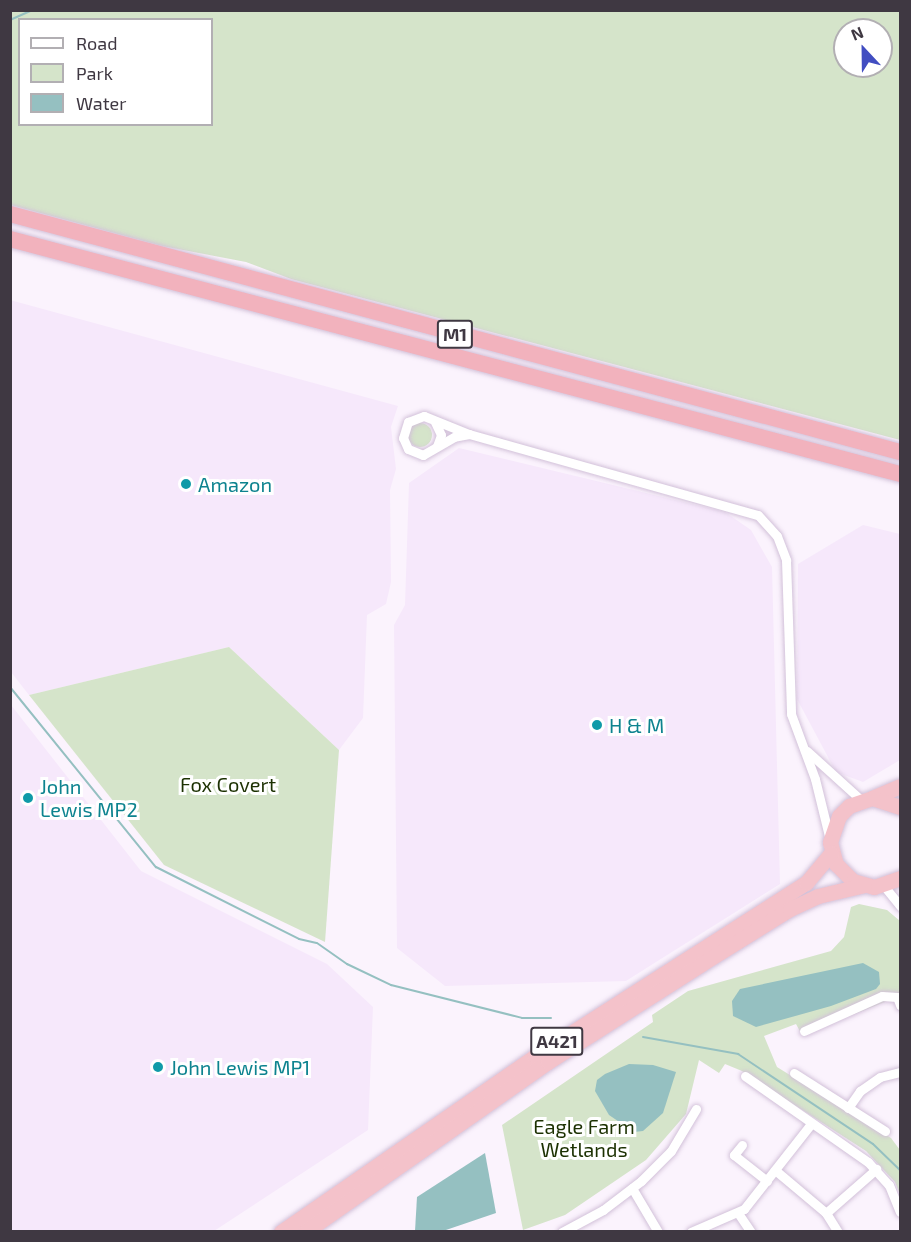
<!DOCTYPE html>
<style>
body{margin:0}
#map{position:relative;width:911px;height:1242px;overflow:hidden;background:#fbf3fd;font-family:"Exo 2",sans-serif}
div>[style]{position:absolute}
[style*='--x']{left:calc(var(--x)*1px);top:calc(var(--y)*1px);width:calc(var(--w)*1px);rotate:calc(var(--a)*1deg)}
.built>*{inset:0;background:#f6e8fb}
.green>*{inset:0;background:#d5e4ca}
.round{border-radius:50%}
.water>*{inset:0;background:#95c0c1}
.stream>*{height:2px;margin:-1px;padding:0 1px;transform-origin:1px;border-radius:1px;background:#95c0c1}
.roads{filter:drop-shadow(0 0 2px #d2c1d9) drop-shadow(0 0 2px #d2c1d9)}
.minor>*{height:9px;margin:-4.5px;padding:0 4.5px;transform-origin:4.5px;border-radius:4.5px;background:#fff}
.trunk>*{height:15px;margin:-7.5px;padding:0 7.5px;transform-origin:7.5px;border-radius:7.5px;background:#f4c2ca}
.motorway>*{height:16px;margin:-8px;padding:0 8px;transform-origin:8px;border-radius:8px;background:#f2b2bd}
.dots>*{width:16px;height:16px;translate:-50% -50%;box-sizing:border-box;border:3px solid #fff;border-radius:50%}
span{translate:-50% -50%;white-space:nowrap;text-align:center;line-height:1.15;-webkit-text-stroke:6px #fff;paint-order:stroke}
.shield-label span{padding:2px 4px;background:#fff;border:2px solid;border-radius:4px;-webkit-text-stroke-width:0}
.shield-label{font-size:18px;color:#3f3842;font-weight:700}
.culture-label{font-size:20px;color:#0d838f}
.left{translate:0 -50%;text-align:left}
.park-label{font-size:20px;color:#1c3102}
.frame{position:absolute;inset:0;border:12px solid #3f3842;pointer-events:none}
.legend{position:absolute;left:18px;top:18px;width:195px;height:108px;box-sizing:border-box;background:#fff;border:2px solid #b2afb3;margin:0;padding:8px 10px;list-style:none;font-size:18px;color:#3f3842}
.legend li{display:flex;align-items:center;gap:12px;height:30px}
.legend b{width:30px;border:2px solid #b2afb3}
.north{position:absolute;left:833px;top:18px;width:60px;height:60px;box-sizing:border-box;background:#fff;border:2px solid #b2afb3;border-radius:50%;rotate:338deg;font-size:16px;font-weight:700;line-height:24px;text-align:center;color:#3f3842}
.north::after{content:'';display:block;margin:auto;width:21px;height:27px;background:#414dc1;clip-path:polygon(50% 0,100% 100%,50% 72%,0 100%)}
</style>
<div id="map">
<div class="built">
<div style="clip-path:polygon(10px 300px,398px 406px,391px 427px,396px 469px,390px 490px,391px 582px,386px 604px,367px 615px,363px 718px,339px 750px,229px 647px,29px 695px,11px 672px)"></div>
<div style="clip-path:polygon(459px 448px,725px 512px,751px 530px,772px 567px,780px 884px,626px 981px,445px 986px,397px 948px,394px 625px,405px 605px,409px 483px)"></div>
<div style="clip-path:polygon(863px 525px,900px 534px,900px 760px,863px 782px,836px 772px,797px 699px,798px 564px)"></div>
<div style="clip-path:polygon(11px 705px,141px 871px,327px 964px,373px 1007px,368px 1130px,214px 1231px,11px 1231px)"></div>
</div>
<div class="green">
<div style="clip-path:polygon(evenodd,10px 11px,900px 11px,900px 440px,291px 279px,246px 262px,162px 246px,11px 205px,10px 11px,20px 20px,212px 20px,212px 124px,20px 124px,20px 20px,10px 11px,845px 30px,881px 30px,881px 66px,845px 66px,845px 30px)"></div>
<div class="round" style="left:408px;top:423px;width:24px;height:24px"></div>
<div style="clip-path:polygon(229px 647px,339px 750px,325px 942px,164px 865px,29px 695px)"></div>
<div style="clip-path:polygon(859px 904px,887px 910px,900px 921px,900px 996px,802px 1035px,796px 1024px,764px 1036px,777px 1067px,891px 1138px,900px 1150px,900px 1195px,895px 1182px,866px 1151px,742px 1071px,725px 1064px,719px 1073px,699px 1060px,686px 1114px,646px 1160px,565px 1215px,523px 1230px,502px 1125px,653px 1022px,652px 1015px,688px 991px,831px 951px,844px 937px,851px 907px)"></div>
</div>
<div class="water">
<div style="clip-path:polygon(863px 963px,879px 972px,880px 984px,876px 989px,831px 1006px,756px 1027px,733px 1016px,732px 1001px,740px 989px)"></div>
<div style="clip-path:polygon(629px 1064px,653px 1065px,676px 1072px,663px 1113px,643px 1131px,634px 1132px,609px 1115px,595px 1091px,597px 1080px,605px 1074px)"></div>
<div style="clip-path:polygon(485px 1153px,496px 1213px,443px 1231px,415px 1231px,417px 1197px)"></div>
</div>
<div class="stream">
<div style="--x:10;--y:20;--w:24;--a:-24"></div>
<div style="--x:10;--y:687;--w:232;--a:51"></div>
<div style="--x:156;--y:867;--w:160;--a:26.7"></div>
<div style="--x:299;--y:939;--w:18;--a:13"></div>
<div style="--x:317;--y:943;--w:37;--a:35"></div>
<div style="--x:347;--y:964;--w:49;--a:25.5"></div>
<div style="--x:391;--y:985;--w:135;--a:14.1"></div>
<div style="--x:522;--y:1018;--w:29;--a:0"></div>
<div style="--x:643;--y:1037;--w:97;--a:10.1"></div>
<div style="--x:738;--y:1054;--w:162;--a:33.7"></div>
<div style="--x:873;--y:1144;--w:37;--a:44"></div>
</div>
<div class="roads">
<div class="minor">
<div style="--x:435;--y:422;--w:14;--a:65"></div>
<div style="--x:441;--y:435;--w:12;--a:110"></div>
<div style="--x:469;--y:434;--w:15;--a:169"></div>
<div style="--x:454;--y:437;--w:36;--a:150"></div>
<div style="--x:423;--y:455;--w:16;--a:-158"></div>
<div style="--x:408;--y:449;--w:12;--a:-114"></div>
<div style="--x:403;--y:438;--w:17;--a:-73"></div>
<div style="--x:408;--y:422;--w:17;--a:-21"></div>
<div style="--x:424;--y:416;--w:48;--a:21.8"></div>
<div style="--x:469;--y:434;--w:300;--a:15.7"></div>
<div style="--x:758;--y:515;--w:28;--a:48"></div>
<div style="--x:777;--y:536;--w:26;--a:69"></div>
<div style="--x:786;--y:560;--w:154;--a:88.1"></div>
<div style="--x:791;--y:714;--w:69;--a:69.7"></div>
<div style="--x:815;--y:779;--w:63;--a:76.2"></div>
<div style="--x:807;--y:751;--w:73;--a:42.2"></div>
<div style="--x:884;--y:886;--w:26;--a:51"></div>
<div style="--x:804;--y:1031;--w:85;--a:-24.2"></div>
<div style="--x:882;--y:996;--w:15;--a:4"></div>
<div style="--x:897;--y:997;--w:9;--a:69"></div>
<div style="--x:794;--y:1073;--w:108;--a:32.5"></div>
<div style="--x:745;--y:1076;--w:150;--a:35"></div>
<div style="--x:868;--y:1162;--w:31;--a:48"></div>
<div style="--x:889;--y:1185;--w:29;--a:68"></div>
<div style="--x:848;--y:1108;--w:21;--a:-55"></div>
<div style="--x:860;--y:1091;--w:24;--a:-35"></div>
<div style="--x:880;--y:1077;--w:21;--a:-14"></div>
<div style="--x:742;--y:1145;--w:13;--a:129"></div>
<div style="--x:734;--y:1155;--w:42;--a:38.2"></div>
<div style="--x:775;--y:1170;--w:67;--a:40.1"></div>
<div style="--x:826;--y:1213;--w:22;--a:58"></div>
<div style="--x:632;--y:1188;--w:51;--a:59.4"></div>
<div style="--x:738;--y:1213;--w:23;--a:56"></div>
<div style="--x:826;--y:1213;--w:67;--a:-41.3"></div>
<div style="--x:562;--y:1232;--w:47;--a:-28.2"></div>
<div style="--x:603;--y:1210;--w:48;--a:-37.3"></div>
<div style="--x:641;--y:1181;--w:42;--a:-45"></div>
<div style="--x:671;--y:1151;--w:49;--a:-59.2"></div>
<div style="--x:691;--y:1232;--w:58;--a:-23.5"></div>
<div style="--x:744;--y:1209;--w:108;--a:-51.8"></div>
</div>
<div class="trunk">
<div style="--x:872;--y:798;--w:30;--a:-23"></div>
<div style="--x:900;--y:807;--w:29;--a:-162"></div>
<div style="--x:872;--y:798;--w:24;--a:161"></div>
<div style="--x:849;--y:806;--w:14;--a:135"></div>
<div style="--x:839;--y:816;--w:28;--a:109"></div>
<div style="--x:830;--y:842;--w:23;--a:75"></div>
<div style="--x:836;--y:864;--w:24;--a:45"></div>
<div style="--x:853;--y:881;--w:22;--a:16"></div>
<div style="--x:874;--y:887;--w:28;--a:-19"></div>
<div style="--x:281;--y:1232;--w:309;--a:-34.7"></div>
<div style="--x:535;--y:1056;--w:322;--a:-32.6"></div>
<div style="--x:806;--y:883;--w:39;--a:-50"></div>
<div style="--x:305;--y:1232;--w:297;--a:-35"></div>
<div style="--x:548;--y:1062;--w:180;--a:-32.5"></div>
<div style="--x:700;--y:965;--w:106;--a:-31.9"></div>
<div style="--x:790;--y:909;--w:31;--a:-25"></div>
<div style="--x:818;--y:896;--w:47;--a:-13.4"></div>
</div>
<div class="motorway">
<div style="--x:10;--y:214;--w:921;--a:14.97"></div>
<div style="--x:10;--y:239;--w:921;--a:14.79"></div>
</div>
</div>
<div class="dots">
<div style="left:186px;top:484px;background:#0f9aa8"></div>
<div style="left:597px;top:725px;background:#0f9aa8"></div>
<div style="left:28px;top:798px;background:#0f9aa8"></div>
<div style="left:158px;top:1067px;background:#0f9aa8"></div>
</div>
<div class="shield-label">
<span style="left:455px;top:334px">M1</span>
<span style="left:557px;top:1041px">A421</span>
</div>
<div class="culture-label">
<span class="left" style="left:198px;top:484px">Amazon</span>
<span class="left" style="left:609px;top:725px">H &amp; M</span>
<span class="left" style="left:40px;top:798px">John<br>Lewis MP2</span>
<span class="left" style="left:170px;top:1067px">John Lewis MP1</span>
</div>
<div class="park-label">
<span style="left:228px;top:784px">Fox Covert</span>
<span style="left:584px;top:1138px">Eagle Farm<br>Wetlands</span>
</div>
<div class="frame"></div>
<ul class="legend">
<li><b style="height:8px;background:#fff"></b>Road</li>
<li><b style="height:16px;background:#d5e4ca"></b>Park</li>
<li><b style="height:16px;background:#95c0c1"></b>Water</li>
</ul>
<div class="north">N</div>
</div>
